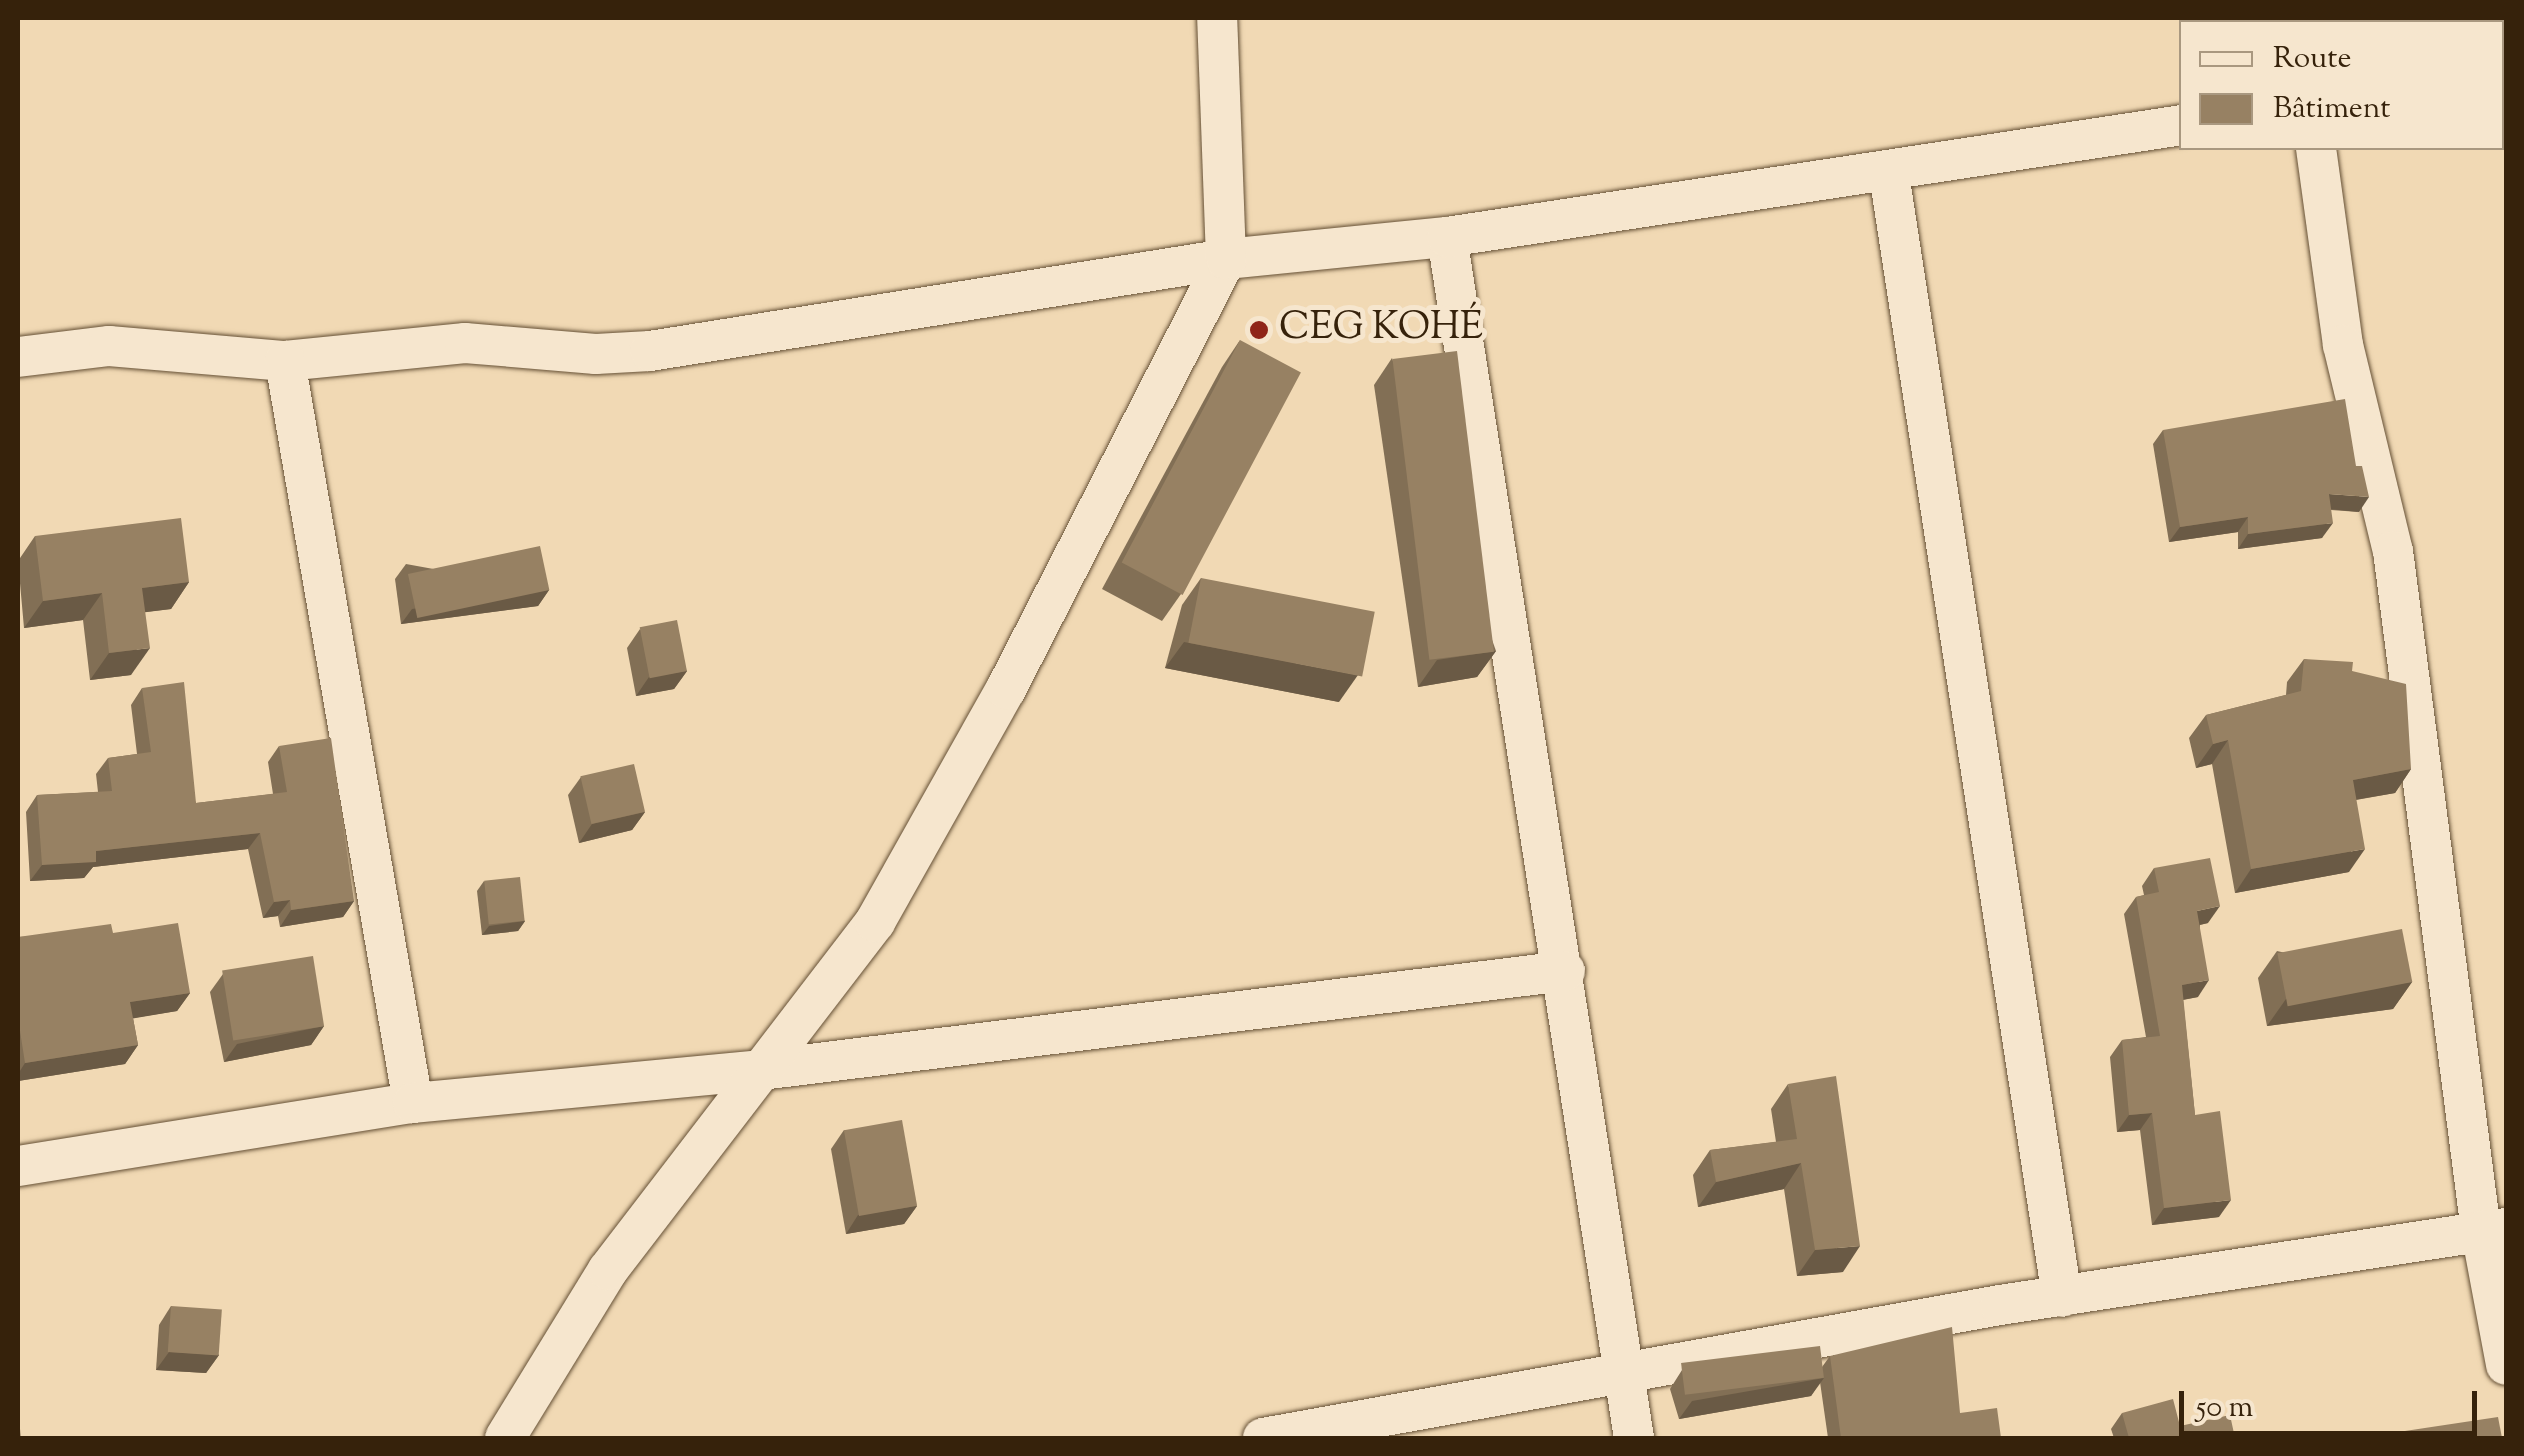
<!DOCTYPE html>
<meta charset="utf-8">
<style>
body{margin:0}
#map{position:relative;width:2524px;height:1456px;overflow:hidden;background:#f1d9b4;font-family:"Sorts Mill Goudy",serif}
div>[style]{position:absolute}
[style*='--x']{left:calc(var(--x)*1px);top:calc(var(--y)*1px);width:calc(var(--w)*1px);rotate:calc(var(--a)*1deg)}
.roads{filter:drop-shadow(0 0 2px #655035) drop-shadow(0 0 2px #655035)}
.street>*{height:40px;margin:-20px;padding:0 20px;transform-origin:20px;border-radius:20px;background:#f6e6ce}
.wall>*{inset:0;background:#826f55}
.shaded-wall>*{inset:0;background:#6a5a45}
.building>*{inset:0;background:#978163;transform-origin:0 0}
.dots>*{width:28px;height:28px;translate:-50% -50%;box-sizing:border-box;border:5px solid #f6e6ce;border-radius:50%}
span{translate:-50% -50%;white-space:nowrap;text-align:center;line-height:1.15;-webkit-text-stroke:10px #f6e6ce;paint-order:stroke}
.poi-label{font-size:38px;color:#36220b}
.left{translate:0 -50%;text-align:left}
.frame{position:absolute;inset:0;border:20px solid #36220b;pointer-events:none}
.legend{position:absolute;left:2179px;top:20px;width:325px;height:130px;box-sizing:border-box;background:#f6e6ce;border:2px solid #a99880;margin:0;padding:12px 18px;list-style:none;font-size:30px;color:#36220b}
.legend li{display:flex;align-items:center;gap:20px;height:50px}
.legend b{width:50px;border:2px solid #a99880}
.scale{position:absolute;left:2179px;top:1391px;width:298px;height:45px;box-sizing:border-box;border:5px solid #36220b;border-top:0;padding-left:12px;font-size:30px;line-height:35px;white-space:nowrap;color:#36220b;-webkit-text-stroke:8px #f6e6ce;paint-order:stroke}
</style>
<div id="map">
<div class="roads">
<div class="street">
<div style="--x:2304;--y:18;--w:4;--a:76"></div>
<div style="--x:2502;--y:112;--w:4;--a:0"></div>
<div style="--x:2316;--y:148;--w:199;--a:82.2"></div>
<div style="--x:2343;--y:345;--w:212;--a:76.4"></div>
<div style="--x:2393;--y:551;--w:686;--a:82.63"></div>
<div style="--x:2481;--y:1231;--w:136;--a:79.4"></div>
<div style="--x:1889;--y:174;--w:1136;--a:81.24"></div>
<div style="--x:1447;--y:237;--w:1215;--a:81.15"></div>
<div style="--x:18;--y:357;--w:92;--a:-6.9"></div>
<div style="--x:109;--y:346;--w:177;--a:4.9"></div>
<div style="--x:285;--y:361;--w:181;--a:-5.7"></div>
<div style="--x:465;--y:343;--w:131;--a:4.8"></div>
<div style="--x:596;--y:354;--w:54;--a:-3.2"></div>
<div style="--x:650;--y:351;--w:583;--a:-9.07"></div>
<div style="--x:1226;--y:259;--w:222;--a:-5.7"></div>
<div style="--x:1447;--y:237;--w:743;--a:-8.66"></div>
<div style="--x:285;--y:361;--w:753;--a:80.21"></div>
<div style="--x:18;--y:1166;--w:400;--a:-9.1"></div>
<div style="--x:413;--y:1103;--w:350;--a:-5.4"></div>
<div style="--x:761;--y:1070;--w:810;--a:-7.02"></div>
<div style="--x:505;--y:1438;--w:197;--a:-58.5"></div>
<div style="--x:608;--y:1270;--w:439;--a:-52.5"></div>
<div style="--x:875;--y:922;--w:267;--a:-60.7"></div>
<div style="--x:1006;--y:689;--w:483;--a:-62.9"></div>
<div style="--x:1226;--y:259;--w:241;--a:-92.1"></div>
<div style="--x:1263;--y:1438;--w:749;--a:-10.23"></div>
<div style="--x:2000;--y:1305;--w:512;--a:-8.65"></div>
</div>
</div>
<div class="wall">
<div style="clip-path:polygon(1240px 340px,1181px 594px,1162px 621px,1102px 589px,1222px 367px)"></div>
<div style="clip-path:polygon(1392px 358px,1496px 651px,1477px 677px,1418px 687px,1374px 385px)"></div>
<div style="clip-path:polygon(2163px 430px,2359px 512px,2331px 510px,2322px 538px,2238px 549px,2238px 532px,2169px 542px,2153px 444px)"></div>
<div style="clip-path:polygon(35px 536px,189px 582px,171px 609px,145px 612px,131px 675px,90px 680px,83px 620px,24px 628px,18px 561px)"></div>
<div style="clip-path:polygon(406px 564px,549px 590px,538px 606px,401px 624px,395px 579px)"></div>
<div style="clip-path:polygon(1201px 578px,1339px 702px,1165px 668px,1182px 605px)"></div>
<div style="clip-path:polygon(640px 629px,687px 671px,674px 689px,636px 696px,627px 648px)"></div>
<div style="clip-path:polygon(2304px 659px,2352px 671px,2411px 769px,2395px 793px,2356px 800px,2349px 872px,2235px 893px,2212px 764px,2196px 768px,2189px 738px,2206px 715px,2286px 695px,2287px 682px)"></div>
<div style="clip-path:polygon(142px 688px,196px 803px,273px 794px,268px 762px,279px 746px,354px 901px,343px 917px,280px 927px,278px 916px,263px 918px,248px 849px,93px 867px,84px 878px,30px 881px,26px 812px,37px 795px,98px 792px,96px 774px,108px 758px,137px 754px,131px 705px)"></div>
<div style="clip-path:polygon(581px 777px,645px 812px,632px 830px,579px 843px,568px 795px)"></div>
<div style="clip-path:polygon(2154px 868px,2208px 923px,2200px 925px,2198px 997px,2183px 1000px,2195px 1115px,2219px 1217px,2152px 1225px,2140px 1130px,2117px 1132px,2110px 1057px,2122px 1040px,2146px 1037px,2124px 914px,2136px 897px,2144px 895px,2142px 886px)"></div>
<div style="clip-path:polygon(484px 881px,525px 921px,518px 931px,482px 935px,477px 891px)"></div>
<div style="clip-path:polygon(113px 933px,190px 993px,177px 1011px,133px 1018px,138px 1045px,125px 1064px,18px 1081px,18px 937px)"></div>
<div style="clip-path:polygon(2277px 951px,2412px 982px,2393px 1009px,2267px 1026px,2258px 978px)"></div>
<div style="clip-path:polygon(223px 974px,324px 1026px,311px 1045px,224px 1062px,210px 992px)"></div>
<div style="clip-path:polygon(1788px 1084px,1843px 1272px,1797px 1276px,1784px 1189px,1698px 1207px,1693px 1175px,1710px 1150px,1776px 1142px,1771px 1109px)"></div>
<div style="clip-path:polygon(844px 1130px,917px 1206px,904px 1224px,846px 1234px,831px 1149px)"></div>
<div style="clip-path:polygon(171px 1306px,219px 1355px,206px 1373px,156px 1370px,159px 1325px)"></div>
<div style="clip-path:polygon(1830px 1356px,1960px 1413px,2001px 1438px,1828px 1438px,1820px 1382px,1811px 1396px,1679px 1419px,1670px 1389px,1682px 1370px,1822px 1367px)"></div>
<div style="clip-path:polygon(2122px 1413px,2180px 1426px,2235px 1438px,2114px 1438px,2111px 1429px)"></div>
</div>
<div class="shaded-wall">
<div style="clip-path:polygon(2329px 494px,2369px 497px,2359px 512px,2319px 508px)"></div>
<div style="clip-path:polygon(2248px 517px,2238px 532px,2169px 542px,2180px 527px)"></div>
<div style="clip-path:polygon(2333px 523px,2322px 538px,2238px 549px,2248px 534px)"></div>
<div style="clip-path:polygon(189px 582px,171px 609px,123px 615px,142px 588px)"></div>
<div style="clip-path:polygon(549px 590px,538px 606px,401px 624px,412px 609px)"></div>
<div style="clip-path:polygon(102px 593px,83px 620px,24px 628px,43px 601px)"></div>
<div style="clip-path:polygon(1184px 642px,1358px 675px,1339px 702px,1165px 668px)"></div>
<div style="clip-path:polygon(150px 648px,131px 675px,90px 680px,109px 653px)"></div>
<div style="clip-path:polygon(1496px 651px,1477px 677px,1418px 687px,1437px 660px)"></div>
<div style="clip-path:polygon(687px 671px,674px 689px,636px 696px,649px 677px)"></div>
<div style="clip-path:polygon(2228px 740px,2212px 764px,2196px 768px,2213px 744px)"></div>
<div style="clip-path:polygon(2411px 769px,2395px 793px,2336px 803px,2353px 780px)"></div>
<div style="clip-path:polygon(645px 812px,632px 830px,579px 843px,592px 824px)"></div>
<div style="clip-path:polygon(260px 833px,248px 849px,93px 867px,84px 878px,30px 881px,42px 865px,96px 851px)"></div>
<div style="clip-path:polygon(2365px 849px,2349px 872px,2235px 893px,2251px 869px)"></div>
<div style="clip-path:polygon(290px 900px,278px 916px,263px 918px,274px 902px)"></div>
<div style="clip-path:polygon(354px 901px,343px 917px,280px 927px,291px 910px)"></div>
<div style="clip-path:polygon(2220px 906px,2208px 923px,2185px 928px,2197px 911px)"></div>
<div style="clip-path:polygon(525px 921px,518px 931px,482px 935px,489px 926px)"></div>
<div style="clip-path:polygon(2209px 980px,2198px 997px,2170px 1002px,2182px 985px)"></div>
<div style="clip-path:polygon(2412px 982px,2393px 1009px,2267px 1026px,2286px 999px)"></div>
<div style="clip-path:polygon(190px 993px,177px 1011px,118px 1021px,130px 1002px)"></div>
<div style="clip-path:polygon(324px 1026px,311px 1045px,224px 1062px,237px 1044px)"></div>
<div style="clip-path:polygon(138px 1045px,125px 1064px,18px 1081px,18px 1074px,25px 1063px)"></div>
<div style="clip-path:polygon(2152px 1113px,2140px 1130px,2117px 1132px,2129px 1115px)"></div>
<div style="clip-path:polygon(1801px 1163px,1784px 1189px,1698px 1207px,1716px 1182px)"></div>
<div style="clip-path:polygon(2231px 1200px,2219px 1217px,2152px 1225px,2164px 1208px)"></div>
<div style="clip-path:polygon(917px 1206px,904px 1224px,846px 1234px,858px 1215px)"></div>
<div style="clip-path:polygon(1860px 1246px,1843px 1272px,1797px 1276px,1815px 1250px)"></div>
<div style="clip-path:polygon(169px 1352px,219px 1355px,206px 1373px,156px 1370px)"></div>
<div style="clip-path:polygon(1824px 1378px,1811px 1396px,1679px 1419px,1692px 1401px)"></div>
</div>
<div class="building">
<div style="left:1240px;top:340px;width:69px;height:252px;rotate:28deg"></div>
<div style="left:1457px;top:351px;width:303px;height:65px;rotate:83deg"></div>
<div style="clip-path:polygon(2345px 399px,2356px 466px,2362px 466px,2369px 497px,2329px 494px,2333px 523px,2248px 534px,2248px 517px,2180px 527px,2163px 430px)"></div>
<div style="clip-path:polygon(181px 518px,189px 582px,142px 588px,150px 648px,109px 653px,102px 593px,43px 601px,35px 536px)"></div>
<div style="left:540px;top:546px;width:45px;height:135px;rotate:78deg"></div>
<div style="left:1201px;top:578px;width:177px;height:66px;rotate:11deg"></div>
<div style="left:677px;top:620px;width:52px;height:38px;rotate:79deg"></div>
<div style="clip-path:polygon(2304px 659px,2353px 662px,2352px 671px,2406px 684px,2411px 769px,2353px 780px,2365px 849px,2251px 869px,2228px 740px,2213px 744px,2206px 715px,2301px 691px)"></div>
<div style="clip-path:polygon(184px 682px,196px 803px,287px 792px,279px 746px,331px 738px,354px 901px,291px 910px,290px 900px,274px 902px,260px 833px,96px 851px,96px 862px,42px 865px,37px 795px,112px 791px,108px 758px,151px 752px,142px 688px)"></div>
<div style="left:634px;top:764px;width:49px;height:55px;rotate:77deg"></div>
<div style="clip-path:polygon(2210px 858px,2220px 906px,2197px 911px,2209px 980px,2182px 985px,2195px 1115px,2220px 1111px,2231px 1200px,2164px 1208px,2152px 1113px,2129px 1115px,2122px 1040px,2160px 1036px,2136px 897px,2159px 892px,2154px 868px)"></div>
<div style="left:520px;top:877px;width:44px;height:36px;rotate:84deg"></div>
<div style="clip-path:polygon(178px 923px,190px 993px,130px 1002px,138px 1045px,25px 1063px,18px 1018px,18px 937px,111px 924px,113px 933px)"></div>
<div style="left:2402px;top:929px;width:54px;height:127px;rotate:79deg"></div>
<div style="left:313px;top:956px;width:71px;height:92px;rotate:81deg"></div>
<div style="clip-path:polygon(1836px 1076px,1860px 1246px,1815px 1250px,1801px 1163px,1716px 1182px,1710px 1150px,1797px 1139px,1788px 1084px)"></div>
<div style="left:902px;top:1120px;width:87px;height:59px;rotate:80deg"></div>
<div style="left:171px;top:1306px;width:51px;height:46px;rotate:4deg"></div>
<div style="clip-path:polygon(1952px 1327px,1960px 1413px,1997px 1408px,2001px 1438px,1841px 1438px,1830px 1356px)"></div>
<div style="left:1820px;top:1346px;width:32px;height:140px;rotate:83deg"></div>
<div style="clip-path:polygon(2173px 1399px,2180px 1426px,2230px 1415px,2235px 1438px,2129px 1438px,2122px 1413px)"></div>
<div style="clip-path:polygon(18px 1411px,21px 1438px,18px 1438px)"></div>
<div style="clip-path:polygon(2498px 1417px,2502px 1438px,2366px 1438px,2365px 1437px)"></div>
</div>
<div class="dots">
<div style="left:1259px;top:330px;background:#8f2418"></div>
</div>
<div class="poi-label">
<span class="left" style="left:1279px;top:330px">CEG KOHÉ</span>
</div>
<div class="frame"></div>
<ul class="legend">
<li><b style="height:12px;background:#f6e6ce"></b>Route</li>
<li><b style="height:28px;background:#978163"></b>Bâtiment</li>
</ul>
<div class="scale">50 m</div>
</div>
